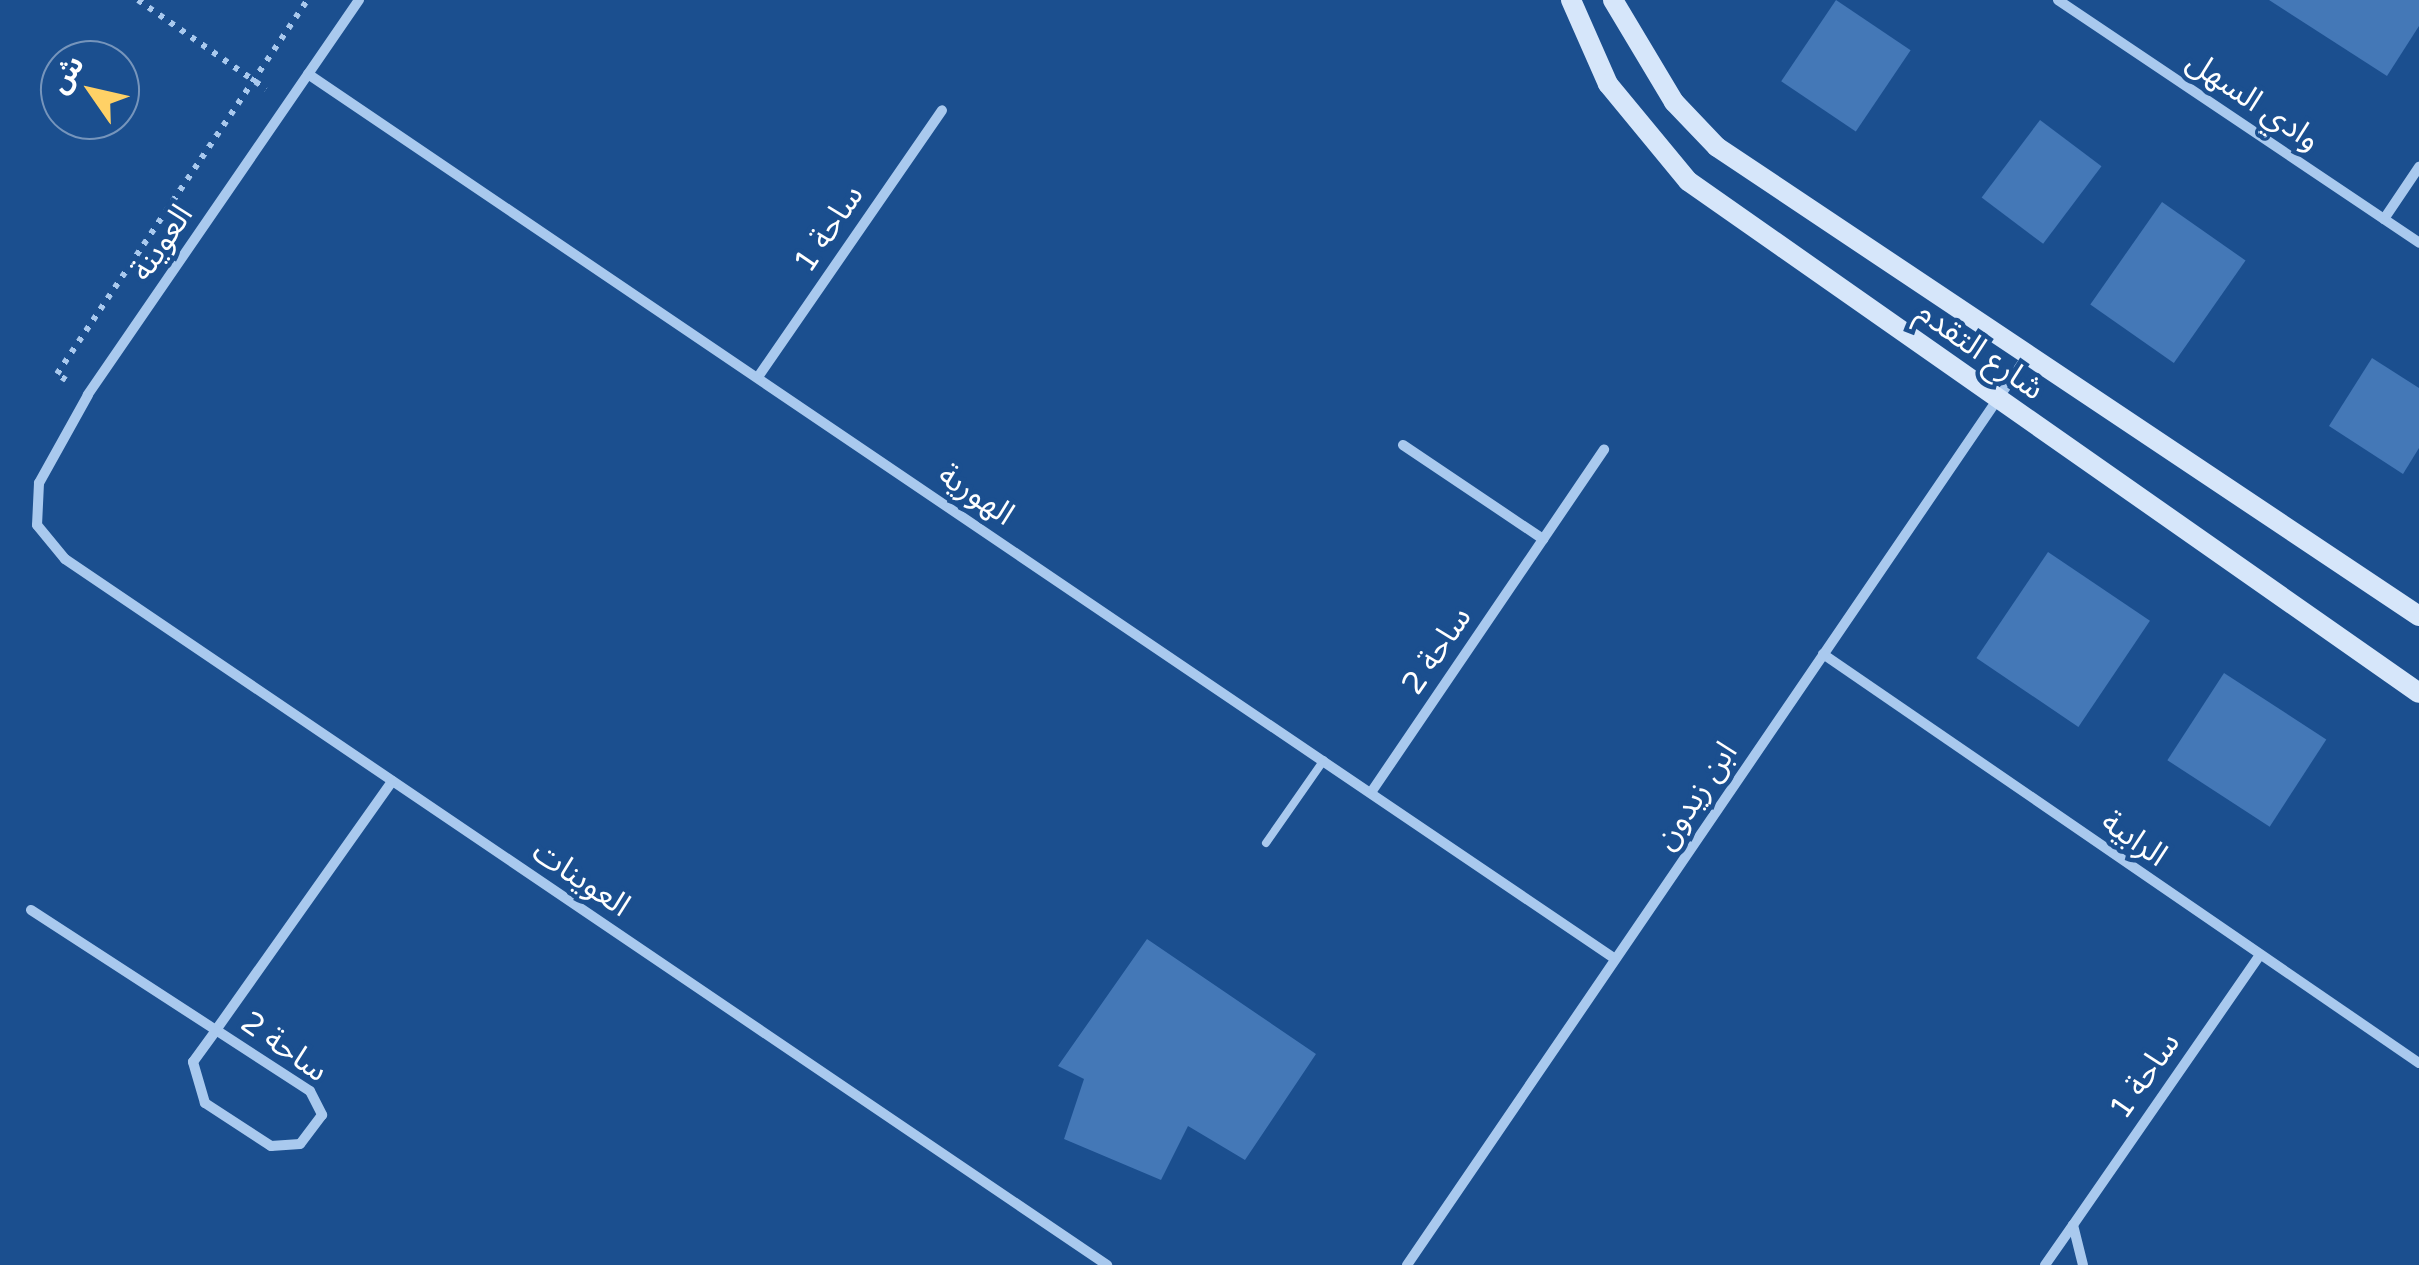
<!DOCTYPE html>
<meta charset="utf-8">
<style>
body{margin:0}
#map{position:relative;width:2419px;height:1265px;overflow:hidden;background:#1b4f8f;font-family:"Varela Round","Noto Sans Arabic",sans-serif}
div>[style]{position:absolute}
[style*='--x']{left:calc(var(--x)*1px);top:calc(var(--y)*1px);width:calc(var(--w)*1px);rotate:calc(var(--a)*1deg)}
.building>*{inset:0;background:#4478b7;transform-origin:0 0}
.path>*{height:6px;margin-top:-3px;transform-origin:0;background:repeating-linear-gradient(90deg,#a9c9ee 0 5px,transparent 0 13px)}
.lane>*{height:8px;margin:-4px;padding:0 4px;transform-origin:4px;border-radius:4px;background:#a9c9ee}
.street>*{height:10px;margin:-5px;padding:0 5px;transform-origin:5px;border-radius:5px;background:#a9c9ee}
.secondary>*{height:20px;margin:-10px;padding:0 10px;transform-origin:10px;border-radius:10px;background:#d6e6fa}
span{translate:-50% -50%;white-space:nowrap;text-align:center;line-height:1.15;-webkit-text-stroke:9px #1b4f8f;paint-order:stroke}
.street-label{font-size:32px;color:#fff}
.north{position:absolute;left:40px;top:40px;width:100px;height:100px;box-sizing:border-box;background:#1b4f8f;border:2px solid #7695bc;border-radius:50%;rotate:304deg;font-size:28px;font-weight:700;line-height:40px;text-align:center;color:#fff}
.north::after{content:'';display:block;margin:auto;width:35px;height:45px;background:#ffd166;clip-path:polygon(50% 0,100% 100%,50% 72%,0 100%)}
</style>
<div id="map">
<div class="building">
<div style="left:1836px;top:0;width:90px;height:98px;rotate:34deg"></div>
<div style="clip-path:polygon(2269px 0,2419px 0,2419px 26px,2387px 76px)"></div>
<div style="left:2040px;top:120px;width:77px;height:97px;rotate:37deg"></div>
<div style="left:2162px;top:202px;width:102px;height:125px;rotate:35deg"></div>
<div style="clip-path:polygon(2372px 358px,2419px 388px,2419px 448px,2403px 474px,2329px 426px)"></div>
<div style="left:2048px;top:552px;width:123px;height:128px;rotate:34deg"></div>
<div style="left:2224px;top:673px;width:122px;height:104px;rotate:33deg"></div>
<div style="clip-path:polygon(1147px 939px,1316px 1054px,1245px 1160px,1188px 1126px,1161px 1180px,1064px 1139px,1084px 1079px,1058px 1066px)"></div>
</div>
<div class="path">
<div style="--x:138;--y:0;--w:156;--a:34.8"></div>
<div style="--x:66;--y:380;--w:11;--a:-146"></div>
<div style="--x:57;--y:374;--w:450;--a:-56.2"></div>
</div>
<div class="lane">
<div style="--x:1266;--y:843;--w:101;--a:-55.1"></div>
</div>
<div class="street">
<div style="--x:359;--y:0;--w:479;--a:124.5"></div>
<div style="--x:88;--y:395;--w:101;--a:119.1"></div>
<div style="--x:39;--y:483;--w:42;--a:92.7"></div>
<div style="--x:37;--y:525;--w:44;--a:50.5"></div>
<div style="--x:65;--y:559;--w:1259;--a:34.12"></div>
<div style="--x:2058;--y:0;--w:435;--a:33.9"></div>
<div style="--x:308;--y:74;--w:1578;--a:34.1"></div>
<div style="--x:2384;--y:219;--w:63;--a:-56.1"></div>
<div style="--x:758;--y:377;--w:324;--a:-55.4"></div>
<div style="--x:1403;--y:445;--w:169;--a:33.9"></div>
<div style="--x:1823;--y:654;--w:723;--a:34.46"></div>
<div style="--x:1372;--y:791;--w:413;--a:-55.8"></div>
<div style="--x:31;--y:910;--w:221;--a:33"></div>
<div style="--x:216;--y:1030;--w:112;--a:33"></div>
<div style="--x:310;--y:1091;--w:27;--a:63"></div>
<div style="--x:322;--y:1115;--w:36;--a:127"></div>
<div style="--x:300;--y:1144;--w:29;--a:176"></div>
<div style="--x:271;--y:1146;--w:79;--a:-146.9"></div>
<div style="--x:205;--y:1103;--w:43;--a:-106.3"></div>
<div style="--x:193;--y:1062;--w:39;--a:-54"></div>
<div style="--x:216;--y:1030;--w:305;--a:-54.7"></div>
<div style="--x:2073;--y:1225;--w:327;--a:-55.3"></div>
<div style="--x:1407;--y:1265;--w:1100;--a:-55.7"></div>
<div style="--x:2045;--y:1265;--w:49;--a:-55"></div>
<div style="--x:2073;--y:1225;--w:41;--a:76"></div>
</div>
<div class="secondary">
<div style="--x:1571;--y:0;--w:92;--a:66.2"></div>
<div style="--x:1608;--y:84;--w:126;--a:50.5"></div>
<div style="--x:1688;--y:181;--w:892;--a:35.01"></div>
<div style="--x:1613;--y:0;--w:119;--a:59.1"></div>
<div style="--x:1674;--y:102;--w:62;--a:46.3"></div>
<div style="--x:1717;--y:147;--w:844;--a:33.75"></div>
</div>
<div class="street-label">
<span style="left:2253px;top:101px;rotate:34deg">وادي السهل</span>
<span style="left:829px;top:229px;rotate:-56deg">ساحة 1</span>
<span style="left:162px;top:243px;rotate:-56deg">العوينة</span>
<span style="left:1980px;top:351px;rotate:35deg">شارع التقدم</span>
<span style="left:976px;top:495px;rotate:34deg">الهورية</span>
<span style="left:1437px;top:651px;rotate:-56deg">ساحة 2</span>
<span style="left:1696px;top:796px;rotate:-56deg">ابن زيدون</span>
<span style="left:2134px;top:839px;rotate:35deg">الرابية</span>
<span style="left:581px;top:879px;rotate:34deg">العوينات</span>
<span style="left:284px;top:1047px;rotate:35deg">ساحة 2</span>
<span style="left:2145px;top:1076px;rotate:-55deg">ساحة 1</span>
</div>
<div class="north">ش</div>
</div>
